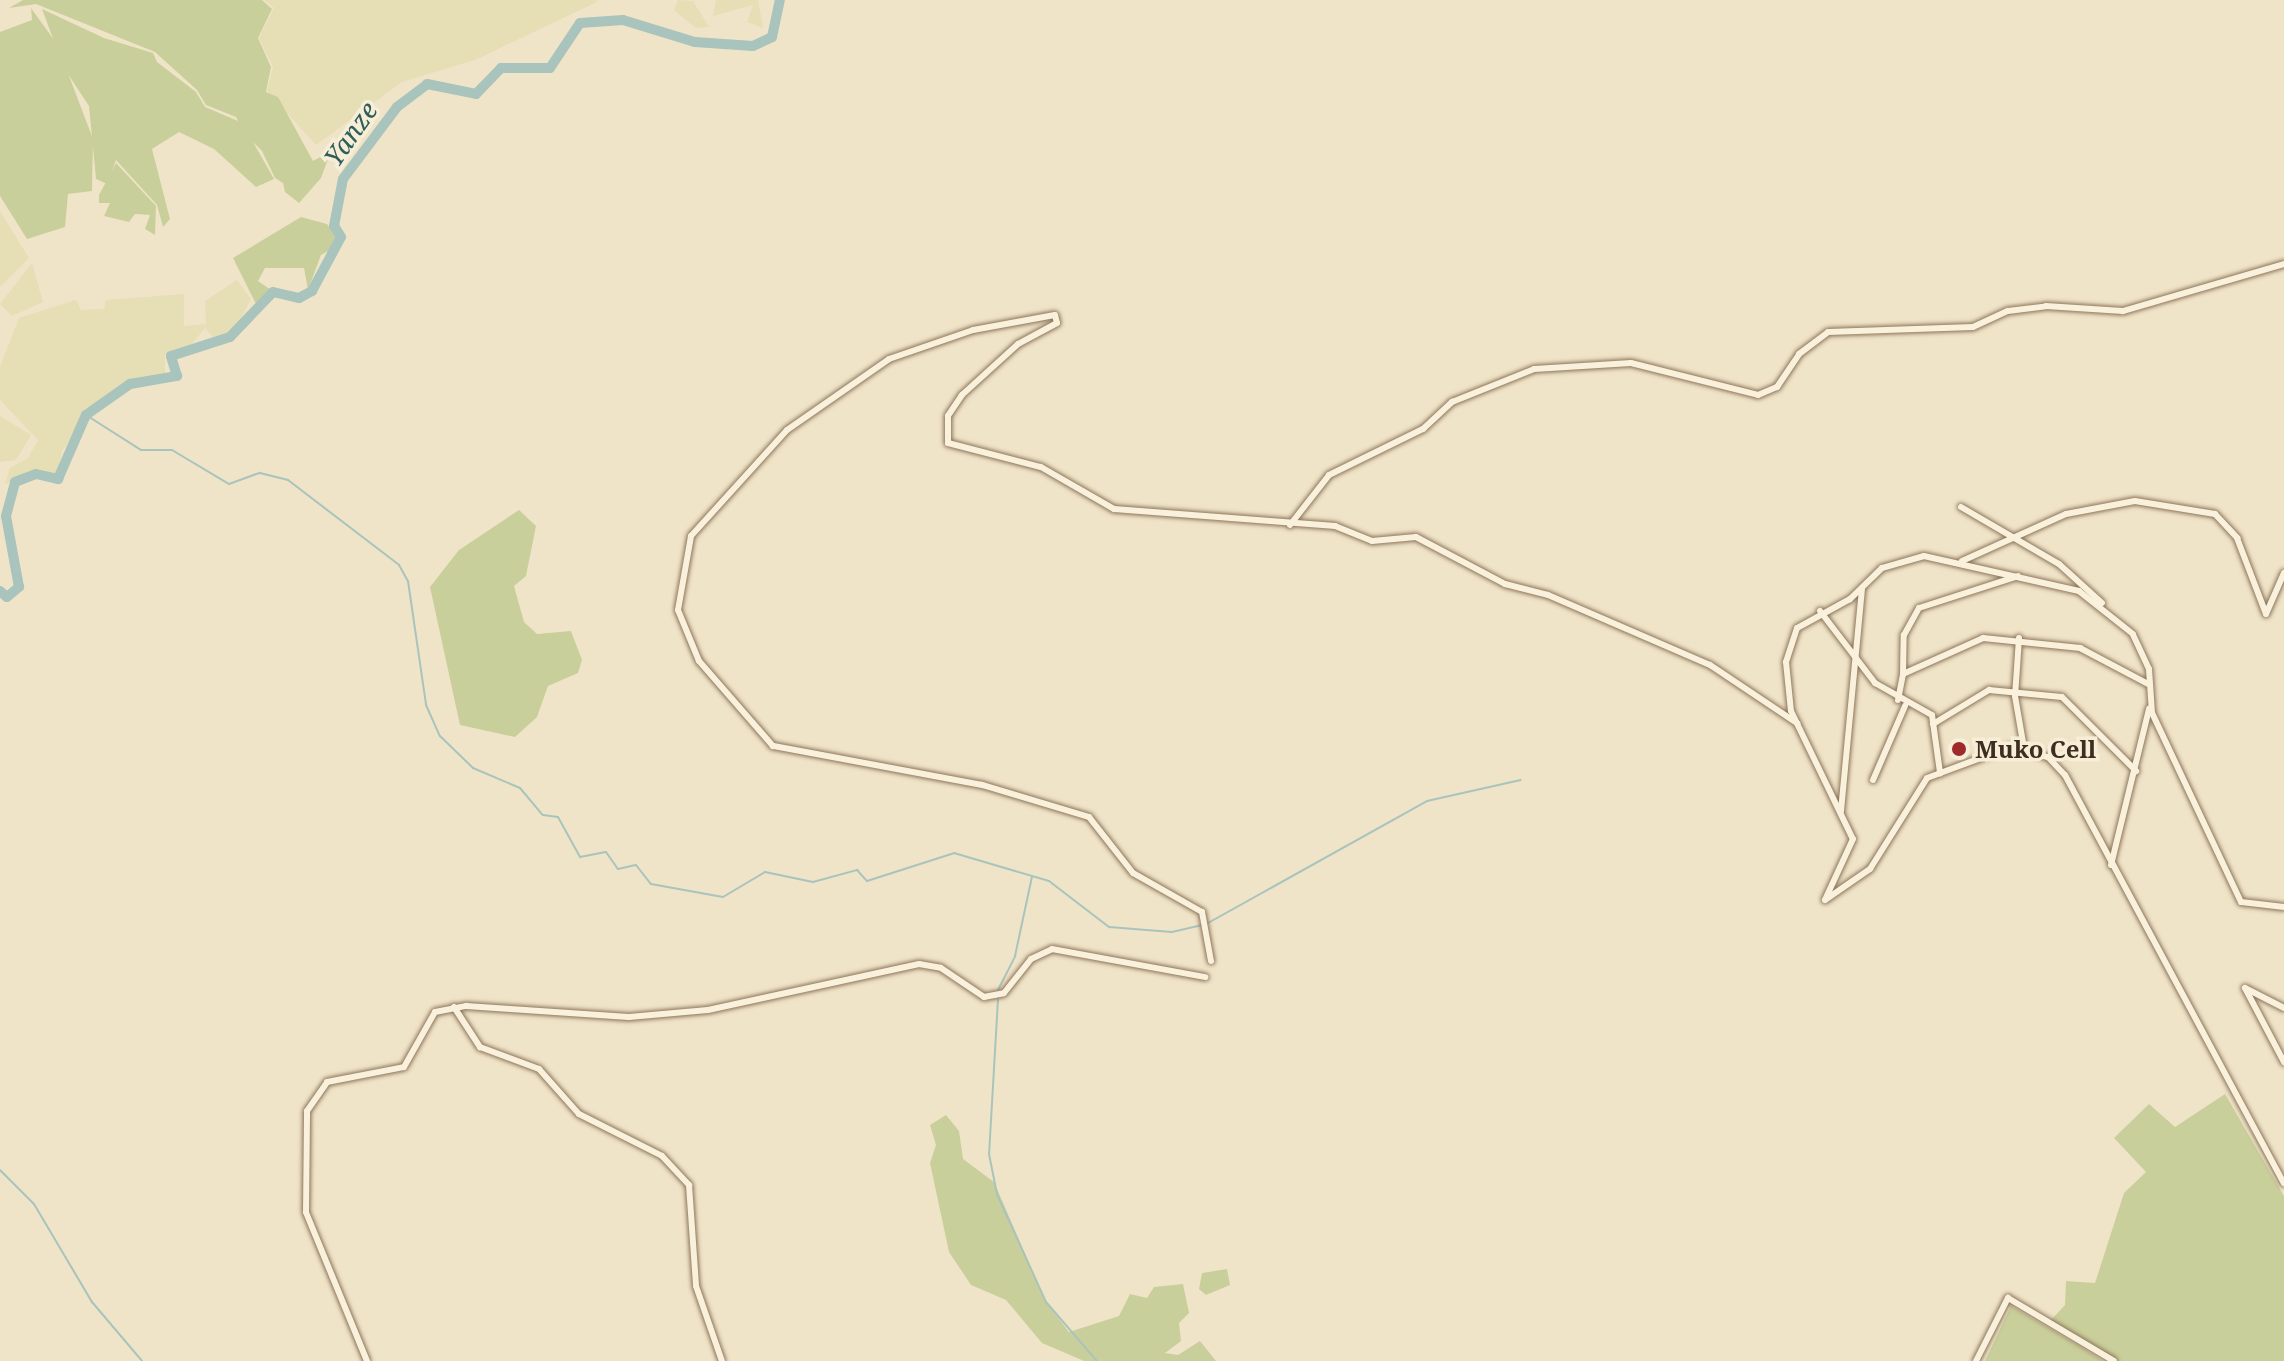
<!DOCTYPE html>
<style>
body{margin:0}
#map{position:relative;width:2284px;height:1361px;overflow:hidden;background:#f0e4c8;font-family:"Noto Serif",serif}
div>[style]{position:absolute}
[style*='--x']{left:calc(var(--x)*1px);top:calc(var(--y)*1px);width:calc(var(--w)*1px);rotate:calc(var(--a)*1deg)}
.farmland>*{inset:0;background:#e6deb5}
.green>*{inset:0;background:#c9cf9b}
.stream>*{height:2px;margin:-1px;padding:0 1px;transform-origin:1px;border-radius:1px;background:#a9c4bc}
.river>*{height:10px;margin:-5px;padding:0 5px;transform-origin:5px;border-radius:5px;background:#a9c4bc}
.roads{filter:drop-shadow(0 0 2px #8d765c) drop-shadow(0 0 2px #8d765c)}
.minor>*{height:6px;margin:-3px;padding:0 3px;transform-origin:3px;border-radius:3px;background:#faf1dc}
.dots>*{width:22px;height:22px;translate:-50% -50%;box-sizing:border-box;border:4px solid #f7eed8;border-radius:50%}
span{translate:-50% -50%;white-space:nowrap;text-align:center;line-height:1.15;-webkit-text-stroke:7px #f7eed8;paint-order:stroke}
.poi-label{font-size:24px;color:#3d2e20;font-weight:700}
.left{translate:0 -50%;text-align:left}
.water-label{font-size:26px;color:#2f5d5a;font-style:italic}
</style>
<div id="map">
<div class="farmland">
<div style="clip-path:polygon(264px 0,596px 0,597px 2px,475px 60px,402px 82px,316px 145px,267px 91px,273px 67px,259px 38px,274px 8px)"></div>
<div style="clip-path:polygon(678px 0,693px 1px,709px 27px,696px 28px,674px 10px)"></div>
<div style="clip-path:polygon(716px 0,758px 0,763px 28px,747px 22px,753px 5px,713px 16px)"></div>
<div style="clip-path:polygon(0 211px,29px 258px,0 287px)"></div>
<div style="clip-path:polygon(32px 263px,43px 302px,12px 316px,0 304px)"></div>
<div style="clip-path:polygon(237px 280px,251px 299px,234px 332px,213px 337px,205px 328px,185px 352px,165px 354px,165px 380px,129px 382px,101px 399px,62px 451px,57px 478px,37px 472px,5px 484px,10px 468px,28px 458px,38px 440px,0 400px,0 367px,19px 318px,76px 300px,81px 310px,104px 309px,106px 300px,184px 294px,184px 326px,206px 324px,205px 301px)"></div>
<div style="clip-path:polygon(0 416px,31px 435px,16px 460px,0 462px)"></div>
</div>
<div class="green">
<div style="clip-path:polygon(23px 0,262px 0,272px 9px,258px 38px,271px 67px,266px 92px,278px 97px,313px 161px,331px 151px,321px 178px,299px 203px,285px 192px,283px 183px,275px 178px,262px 151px,253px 142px,274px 179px,256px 187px,214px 149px,179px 132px,152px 149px,170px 219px,163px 227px,157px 205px,116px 160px,107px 184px,96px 179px,89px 106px,64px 68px,42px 9px,104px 38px,153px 53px,157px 62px,196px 92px,205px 107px,238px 121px,236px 117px,206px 105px,197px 90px,155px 52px,36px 4px,9px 8px)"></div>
<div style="clip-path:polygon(31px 8px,57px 44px,93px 139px,92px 191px,68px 194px,65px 227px,27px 239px,0 196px,0 32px,32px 20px)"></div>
<div style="clip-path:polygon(116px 163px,156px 206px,155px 235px,145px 229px,150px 215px,135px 214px,129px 222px,104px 216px,110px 203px,99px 203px,99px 195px)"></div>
<div style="clip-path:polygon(301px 217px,327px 224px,336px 236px,330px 250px,321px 255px,308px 290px,304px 268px,265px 268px,258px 281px,271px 290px,257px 306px,233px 258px)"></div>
<div style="clip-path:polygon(519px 510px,536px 526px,526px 576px,514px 586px,524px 622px,537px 634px,571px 631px,582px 660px,578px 673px,548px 686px,537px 717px,515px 737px,460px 725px,430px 587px,459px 550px)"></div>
<div style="clip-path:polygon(2225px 1094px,2284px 1196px,2284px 1361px,2118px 1361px,2050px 1321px,2065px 1305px,2066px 1281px,2095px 1283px,2124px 1193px,2146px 1172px,2114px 1138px,2149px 1104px,2175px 1127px)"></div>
<div style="clip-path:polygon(946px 1115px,959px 1131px,963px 1159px,994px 1182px,1046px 1302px,1069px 1332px,1119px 1316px,1130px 1294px,1147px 1298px,1154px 1287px,1183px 1284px,1189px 1313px,1179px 1323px,1181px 1341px,1165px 1353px,1178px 1355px,1200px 1341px,1216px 1361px,1084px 1361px,1042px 1343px,1006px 1300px,971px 1285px,949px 1252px,930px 1163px,936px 1145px,930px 1125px)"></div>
<div style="clip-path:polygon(1227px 1269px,1230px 1285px,1206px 1295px,1199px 1289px,1202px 1273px)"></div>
<div style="clip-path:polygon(2011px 1306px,2079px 1346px,2103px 1361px,1985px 1361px)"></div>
</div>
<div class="stream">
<div style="--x:86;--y:415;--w:65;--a:32.5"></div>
<div style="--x:141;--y:450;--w:31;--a:0"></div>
<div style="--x:172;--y:450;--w:66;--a:30.8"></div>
<div style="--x:229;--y:484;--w:33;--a:-20"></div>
<div style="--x:260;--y:473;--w:29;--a:14"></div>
<div style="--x:288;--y:480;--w:140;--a:37.4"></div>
<div style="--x:399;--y:565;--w:18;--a:61"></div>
<div style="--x:408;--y:581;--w:125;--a:81.7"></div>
<div style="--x:426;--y:705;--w:34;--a:66"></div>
<div style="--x:440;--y:736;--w:46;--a:44.1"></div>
<div style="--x:473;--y:768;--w:51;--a:23.1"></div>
<div style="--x:520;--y:788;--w:35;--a:50"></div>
<div style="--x:543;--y:815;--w:15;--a:8"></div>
<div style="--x:558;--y:817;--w:46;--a:61.2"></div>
<div style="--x:580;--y:857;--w:26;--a:-11"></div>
<div style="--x:606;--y:852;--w:21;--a:55"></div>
<div style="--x:618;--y:869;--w:18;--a:-13"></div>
<div style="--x:636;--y:865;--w:24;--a:52"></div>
<div style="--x:651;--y:884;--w:73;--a:10.2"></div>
<div style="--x:723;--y:897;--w:49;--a:-30.8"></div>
<div style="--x:765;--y:872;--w:49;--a:11.8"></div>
<div style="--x:813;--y:882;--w:46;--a:-15.3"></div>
<div style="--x:857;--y:870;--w:15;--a:48"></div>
<div style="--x:867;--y:881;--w:91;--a:-17.8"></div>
<div style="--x:954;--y:853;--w:99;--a:16.4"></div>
<div style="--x:1049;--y:881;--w:76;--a:37.5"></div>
<div style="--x:1109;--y:927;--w:63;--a:4.5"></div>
<div style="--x:1172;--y:932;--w:31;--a:-13"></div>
<div style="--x:1208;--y:923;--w:251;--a:-29.1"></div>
<div style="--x:1427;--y:801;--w:96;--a:-12.6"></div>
<div style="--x:998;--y:990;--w:38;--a:-63"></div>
<div style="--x:1015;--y:956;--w:81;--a:-77.9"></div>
<div style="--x:998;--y:999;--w:155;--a:93.3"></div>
<div style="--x:989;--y:1154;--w:41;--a:78.7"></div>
<div style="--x:997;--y:1194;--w:119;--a:65.6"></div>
<div style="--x:1046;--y:1302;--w:78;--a:49.2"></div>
<div style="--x:0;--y:1170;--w:48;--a:45"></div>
<div style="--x:34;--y:1204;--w:114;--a:59.4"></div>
<div style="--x:92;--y:1302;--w:77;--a:49.7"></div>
</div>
<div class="river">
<div style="--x:0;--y:591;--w:9;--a:41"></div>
<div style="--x:7;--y:597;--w:16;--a:-40"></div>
<div style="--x:19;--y:587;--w:72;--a:-100.4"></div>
<div style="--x:6;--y:516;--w:35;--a:-75"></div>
<div style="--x:15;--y:482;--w:22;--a:-21"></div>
<div style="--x:36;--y:474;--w:23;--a:13"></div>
<div style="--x:58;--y:479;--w:70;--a:-66.4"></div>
<div style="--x:86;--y:415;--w:54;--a:-35.2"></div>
<div style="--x:130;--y:384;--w:48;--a:-9.7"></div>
<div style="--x:177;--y:376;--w:21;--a:-107"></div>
<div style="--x:171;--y:356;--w:62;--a:-17.9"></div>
<div style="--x:230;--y:337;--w:62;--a:-46.3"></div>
<div style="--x:273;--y:292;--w:27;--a:13"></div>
<div style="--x:299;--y:298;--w:15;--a:-28"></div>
<div style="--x:312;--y:291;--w:61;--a:-61.8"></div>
<div style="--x:341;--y:237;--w:13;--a:-122"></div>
<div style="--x:334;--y:226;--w:48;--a:-79.2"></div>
<div style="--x:343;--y:179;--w:90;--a:-53.1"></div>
<div style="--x:397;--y:107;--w:38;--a:-37"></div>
<div style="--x:427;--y:84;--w:50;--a:11.5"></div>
<div style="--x:476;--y:94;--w:36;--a:-46"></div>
<div style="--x:501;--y:68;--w:49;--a:0"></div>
<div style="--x:550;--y:68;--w:54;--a:-56.3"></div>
<div style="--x:580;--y:23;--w:43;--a:-4"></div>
<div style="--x:623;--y:20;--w:75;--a:17"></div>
<div style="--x:695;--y:42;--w:58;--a:3.9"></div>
<div style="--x:753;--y:46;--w:21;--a:-25"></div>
<div style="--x:772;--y:37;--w:38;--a:-78"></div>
</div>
<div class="roads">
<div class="minor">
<div style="--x:1961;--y:507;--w:113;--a:30.2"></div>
<div style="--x:2059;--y:564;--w:58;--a:42.2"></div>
<div style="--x:1290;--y:525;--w:63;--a:-52"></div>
<div style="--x:1329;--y:475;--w:105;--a:-26.1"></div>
<div style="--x:1423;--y:429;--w:40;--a:-43"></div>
<div style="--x:1452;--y:402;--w:88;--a:-21.9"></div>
<div style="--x:1534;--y:369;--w:97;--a:-3.5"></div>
<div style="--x:1631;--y:363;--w:131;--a:14.1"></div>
<div style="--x:1758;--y:395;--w:21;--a:-23"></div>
<div style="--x:1777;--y:387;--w:40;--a:-56"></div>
<div style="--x:1799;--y:354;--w:36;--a:-37"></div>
<div style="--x:1828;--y:332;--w:145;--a:-2"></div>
<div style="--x:1973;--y:327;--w:38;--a:-25"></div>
<div style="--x:2008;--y:311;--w:38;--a:-7"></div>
<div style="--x:2046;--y:306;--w:77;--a:3.7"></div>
<div style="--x:2123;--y:311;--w:168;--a:-16.3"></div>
<div style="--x:1962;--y:561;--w:114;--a:-24.3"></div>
<div style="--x:2066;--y:514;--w:70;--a:-10.7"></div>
<div style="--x:2135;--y:501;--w:81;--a:9.2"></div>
<div style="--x:2215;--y:514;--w:33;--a:47"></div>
<div style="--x:2237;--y:538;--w:81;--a:69.1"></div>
<div style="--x:2266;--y:614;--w:45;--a:-66.3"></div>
<div style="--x:1820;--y:611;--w:91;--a:52.6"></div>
<div style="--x:1875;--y:683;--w:65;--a:29.3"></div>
<div style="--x:1932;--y:715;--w:59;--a:82.1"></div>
<div style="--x:2019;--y:638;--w:58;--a:93.9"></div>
<div style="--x:2015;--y:696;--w:53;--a:80.2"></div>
<div style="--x:1903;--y:674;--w:39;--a:-89"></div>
<div style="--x:1904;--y:635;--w:31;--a:-61"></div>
<div style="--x:1919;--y:608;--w:104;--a:-17.9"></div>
<div style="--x:1898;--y:700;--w:26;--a:-79"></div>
<div style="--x:1903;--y:674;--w:88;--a:-24.2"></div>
<div style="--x:1983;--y:638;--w:98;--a:5.9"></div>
<div style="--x:2080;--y:648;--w:79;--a:27.9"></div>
<div style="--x:1933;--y:724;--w:66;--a:-31.3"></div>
<div style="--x:1989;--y:690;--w:73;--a:5.5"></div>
<div style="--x:2062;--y:697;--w:105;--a:45"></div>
<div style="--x:1873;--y:780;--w:81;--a:-66.6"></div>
<div style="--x:1841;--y:811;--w:224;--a:-84.6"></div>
<div style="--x:2111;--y:865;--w:161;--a:-76.3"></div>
<div style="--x:2284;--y:907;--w:43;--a:-173.4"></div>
<div style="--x:2241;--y:902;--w:209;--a:-115.2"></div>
<div style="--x:2152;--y:713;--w:44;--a:-93.9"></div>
<div style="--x:2149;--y:669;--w:38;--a:-115"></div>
<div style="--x:2133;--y:634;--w:69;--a:-141.5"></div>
<div style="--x:2079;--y:591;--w:159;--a:-167.3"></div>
<div style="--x:1924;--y:556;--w:44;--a:164.1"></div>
<div style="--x:1882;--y:568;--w:45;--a:135.9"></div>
<div style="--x:1850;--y:599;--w:60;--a:151.3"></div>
<div style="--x:1797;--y:628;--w:36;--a:108"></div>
<div style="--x:1786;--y:662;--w:49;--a:84.2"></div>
<div style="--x:1791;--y:711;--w:142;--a:64.2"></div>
<div style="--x:1853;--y:839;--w:67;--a:114.7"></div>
<div style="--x:1825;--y:900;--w:55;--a:-34.6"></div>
<div style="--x:1870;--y:869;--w:107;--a:-57.9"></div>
<div style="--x:1927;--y:778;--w:89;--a:-20.5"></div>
<div style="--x:2010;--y:747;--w:39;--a:15"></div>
<div style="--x:2048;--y:757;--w:25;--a:47"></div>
<div style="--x:2065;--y:775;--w:463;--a:61.8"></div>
<div style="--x:1211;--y:961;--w:50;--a:-100.4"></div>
<div style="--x:1202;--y:912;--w:79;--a:-150.5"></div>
<div style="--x:1133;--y:873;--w:71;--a:-128.2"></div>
<div style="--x:1089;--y:817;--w:112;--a:-163.3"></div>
<div style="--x:982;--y:785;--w:213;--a:-169.4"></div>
<div style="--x:773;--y:746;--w:113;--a:-131"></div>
<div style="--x:699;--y:661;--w:55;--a:-112.4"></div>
<div style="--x:678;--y:610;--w:75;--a:-80"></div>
<div style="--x:691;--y:536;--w:143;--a:-47.8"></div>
<div style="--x:787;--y:430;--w:124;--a:-34.8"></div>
<div style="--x:889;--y:359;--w:89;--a:-19"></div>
<div style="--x:973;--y:330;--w:83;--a:-10.4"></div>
<div style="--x:1055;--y:315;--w:8;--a:76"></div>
<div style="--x:1057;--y:323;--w:44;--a:151.7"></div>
<div style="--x:1018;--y:344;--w:76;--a:137.7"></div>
<div style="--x:962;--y:395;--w:25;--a:124"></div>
<div style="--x:948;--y:416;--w:27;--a:90"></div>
<div style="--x:948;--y:443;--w:96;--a:14.5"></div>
<div style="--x:1041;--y:467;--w:84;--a:29.9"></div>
<div style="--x:1114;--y:509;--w:222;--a:4.4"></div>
<div style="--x:1335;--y:526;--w:40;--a:22"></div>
<div style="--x:1372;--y:541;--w:44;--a:-5.2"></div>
<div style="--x:1416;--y:537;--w:101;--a:27.8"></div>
<div style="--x:1505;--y:584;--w:44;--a:14.3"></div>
<div style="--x:1548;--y:595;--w:176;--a:23.4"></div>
<div style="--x:1710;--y:665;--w:105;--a:33.7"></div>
<div style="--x:2245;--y:988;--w:84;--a:62.2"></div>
<div style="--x:2245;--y:988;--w:44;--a:27.1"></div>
<div style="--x:454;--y:1007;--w:48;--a:57"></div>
<div style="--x:480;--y:1047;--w:63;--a:20.4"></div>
<div style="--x:539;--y:1069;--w:60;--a:48.4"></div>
<div style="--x:579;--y:1114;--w:93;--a:26.8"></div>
<div style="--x:662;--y:1156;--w:40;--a:47"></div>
<div style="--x:689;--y:1185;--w:101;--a:86"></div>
<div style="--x:696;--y:1286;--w:79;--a:70.9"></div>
<div style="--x:367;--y:1361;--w:161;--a:-112.3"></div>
<div style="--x:306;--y:1212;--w:101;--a:-89.4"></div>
<div style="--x:307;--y:1111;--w:35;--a:-55"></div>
<div style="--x:327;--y:1082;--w:78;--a:-11"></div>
<div style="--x:404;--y:1067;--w:63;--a:-60.6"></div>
<div style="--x:435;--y:1012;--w:32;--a:-11"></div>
<div style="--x:466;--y:1006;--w:163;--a:3.9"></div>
<div style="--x:629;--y:1017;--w:79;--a:-5.1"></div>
<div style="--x:708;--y:1010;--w:216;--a:-12.3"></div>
<div style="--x:919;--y:964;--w:22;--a:10"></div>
<div style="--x:941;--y:968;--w:52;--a:34"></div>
<div style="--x:984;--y:997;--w:20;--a:-11"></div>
<div style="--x:1004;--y:993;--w:43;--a:-51.5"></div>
<div style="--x:1031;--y:959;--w:23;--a:-25"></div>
<div style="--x:1052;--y:949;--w:156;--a:10.4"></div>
<div style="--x:1976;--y:1361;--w:71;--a:-63.1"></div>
<div style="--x:2008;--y:1298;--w:123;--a:30.7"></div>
</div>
</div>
<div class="dots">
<div style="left:1959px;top:749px;background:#9e2a2b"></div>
</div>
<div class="poi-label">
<span class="left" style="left:1975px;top:749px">Muko Cell</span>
</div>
<div class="water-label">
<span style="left:351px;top:134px;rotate:-55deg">Yanze</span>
</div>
</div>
